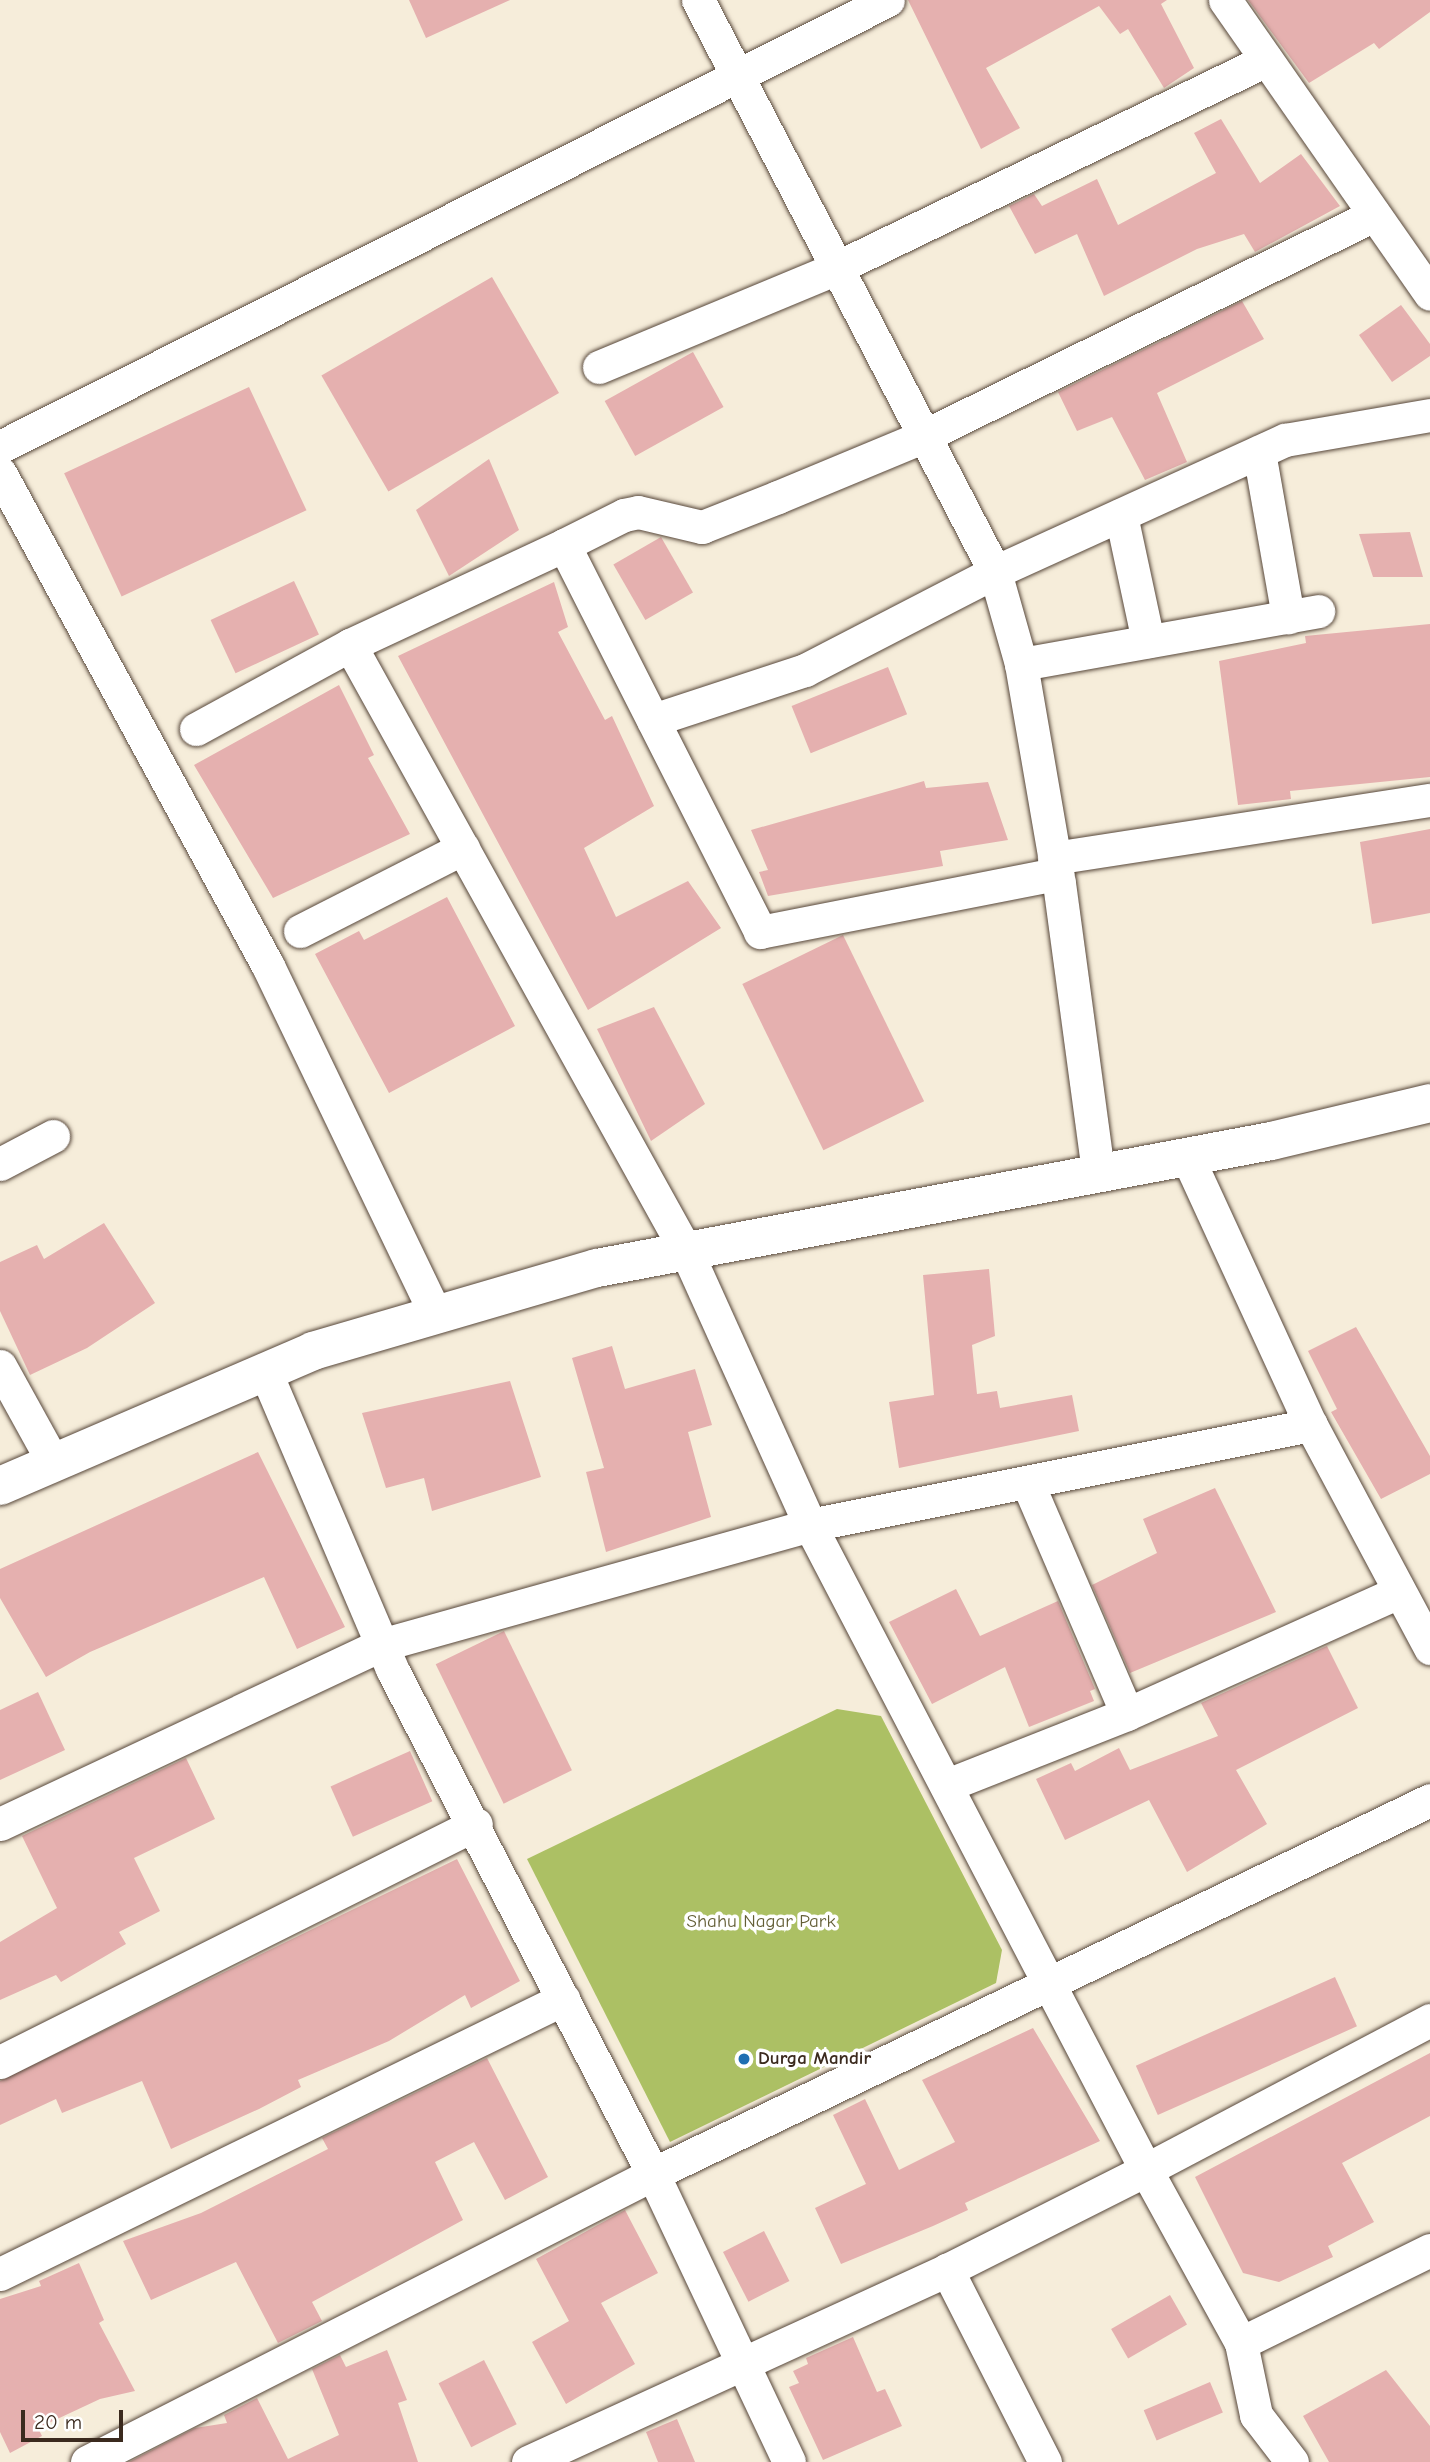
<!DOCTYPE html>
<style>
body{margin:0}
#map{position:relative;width:1430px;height:2462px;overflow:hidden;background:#f6edda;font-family:"Comic Neue",sans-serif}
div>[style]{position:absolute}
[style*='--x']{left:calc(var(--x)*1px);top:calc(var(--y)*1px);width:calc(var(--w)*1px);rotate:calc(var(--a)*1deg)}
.green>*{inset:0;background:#acc064}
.building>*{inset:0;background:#e5b0af;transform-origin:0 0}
.roads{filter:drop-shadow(0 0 2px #57473a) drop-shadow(0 0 2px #57473a)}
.street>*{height:33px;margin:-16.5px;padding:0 16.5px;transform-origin:16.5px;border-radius:16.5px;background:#fff}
.secondary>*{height:38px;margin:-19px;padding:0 19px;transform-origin:19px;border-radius:19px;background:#fff}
.dots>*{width:19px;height:19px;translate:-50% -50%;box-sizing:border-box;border:4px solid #fff;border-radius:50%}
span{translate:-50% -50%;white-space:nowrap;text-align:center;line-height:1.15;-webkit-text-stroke:7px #fff;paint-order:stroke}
.park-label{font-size:19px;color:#635e36}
.poi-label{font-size:19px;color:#3b2a1e;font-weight:700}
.left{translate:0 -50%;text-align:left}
.scale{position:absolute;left:21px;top:2410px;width:102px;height:32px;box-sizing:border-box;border:4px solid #3b2a1e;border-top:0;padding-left:9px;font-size:21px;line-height:24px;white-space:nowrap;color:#3b2a1e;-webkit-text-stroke:5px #fff;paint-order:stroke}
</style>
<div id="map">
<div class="green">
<div style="clip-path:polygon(837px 1709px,881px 1716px,1002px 1950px,996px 1983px,670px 2142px,527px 1859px)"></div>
</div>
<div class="building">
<div style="clip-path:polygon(409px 0,510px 0,426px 38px)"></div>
<div style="clip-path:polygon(908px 0,1167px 0,1161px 4px,1194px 68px,1164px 88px,1128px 29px,1120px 34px,1099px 6px,986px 68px,1020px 128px,981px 149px)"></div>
<div style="clip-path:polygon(1248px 0,1430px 0,1430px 12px,1379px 49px,1374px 43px,1309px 83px)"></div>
<div style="clip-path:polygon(1221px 119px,1260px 183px,1301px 154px,1340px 206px,1255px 252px,1244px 234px,1197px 249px,1104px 296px,1077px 234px,1035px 254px,1009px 206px,1034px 194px,1042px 206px,1097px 179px,1118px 225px,1216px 173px,1194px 133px)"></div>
<div style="left:492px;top:277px;width:134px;height:197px;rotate:60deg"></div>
<div style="clip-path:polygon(1242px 301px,1264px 339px,1157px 393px,1187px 462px,1145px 480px,1112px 417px,1077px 431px,1058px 392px)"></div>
<div style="clip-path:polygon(1401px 305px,1430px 344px,1430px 356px,1392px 382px,1359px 335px)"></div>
<div style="left:693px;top:352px;width:63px;height:101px;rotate:61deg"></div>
<div style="left:249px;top:387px;width:136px;height:204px;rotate:65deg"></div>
<div style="clip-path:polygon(489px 459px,519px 530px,449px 576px,416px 510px)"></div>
<div style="clip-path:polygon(1410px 532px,1423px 577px,1373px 577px,1359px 534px)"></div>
<div style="left:661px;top:537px;width:64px;height:55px;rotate:60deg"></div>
<div style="left:294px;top:581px;width:59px;height:92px;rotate:65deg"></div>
<div style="clip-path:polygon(554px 582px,568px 627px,558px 632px,605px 720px,612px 716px,654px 806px,584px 848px,616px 917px,688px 881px,721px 928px,588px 1010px,398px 656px)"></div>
<div style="clip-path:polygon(1430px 624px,1430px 777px,1290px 791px,1291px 799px,1238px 805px,1219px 661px,1306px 643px,1305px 636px)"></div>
<div style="left:888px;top:667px;width:51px;height:104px;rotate:68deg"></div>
<div style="clip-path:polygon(339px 685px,374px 755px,368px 758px,410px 834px,273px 898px,194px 765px)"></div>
<div style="clip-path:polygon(924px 781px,926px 788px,988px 782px,1008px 840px,940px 851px,943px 866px,768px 896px,759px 872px,768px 870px,751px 830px)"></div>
<div style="clip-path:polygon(1430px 829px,1430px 913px,1372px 924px,1360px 842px)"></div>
<div style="clip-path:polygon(447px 897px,515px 1026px,389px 1093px,315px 954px,359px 931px,364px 940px)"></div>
<div style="left:843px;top:935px;width:185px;height:112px;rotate:64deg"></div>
<div style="clip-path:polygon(654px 1007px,705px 1104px,651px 1141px,597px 1029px)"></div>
<div style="clip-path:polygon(104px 1223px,155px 1303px,87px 1348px,30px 1375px,0 1311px,0 1262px,37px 1245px,44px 1259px)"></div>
<div style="clip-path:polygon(989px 1269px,995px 1336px,972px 1345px,977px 1394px,997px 1391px,1000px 1408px,1072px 1395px,1079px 1431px,899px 1468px,889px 1402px,934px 1395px,923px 1275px)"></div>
<div style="clip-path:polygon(1356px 1327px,1430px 1456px,1430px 1474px,1381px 1499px,1331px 1412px,1337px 1409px,1308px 1351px)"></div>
<div style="clip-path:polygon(612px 1346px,625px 1389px,695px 1369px,712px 1425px,688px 1432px,711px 1517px,606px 1552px,586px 1472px,604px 1468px,572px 1358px)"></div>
<div style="clip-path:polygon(510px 1381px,541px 1477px,432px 1511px,424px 1478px,386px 1488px,362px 1413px)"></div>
<div style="clip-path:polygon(258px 1452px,345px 1627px,297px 1649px,264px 1577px,90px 1652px,46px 1677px,0 1598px,0 1569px)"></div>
<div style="clip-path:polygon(1215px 1488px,1276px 1612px,1130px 1673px,1092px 1585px,1157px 1553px,1143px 1519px)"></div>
<div style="clip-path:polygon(956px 1589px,980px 1636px,1058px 1601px,1095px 1689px,1090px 1691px,1094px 1701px,1029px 1727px,1005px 1667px,932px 1704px,889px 1622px)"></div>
<div style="left:504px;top:1631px;width:155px;height:76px;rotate:64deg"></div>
<div style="clip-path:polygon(1327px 1646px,1358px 1708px,1236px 1770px,1267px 1824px,1187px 1872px,1149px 1800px,1065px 1840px,1036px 1779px,1071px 1763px,1075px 1771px,1119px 1748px,1130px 1770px,1218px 1736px,1201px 1703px)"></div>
<div style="clip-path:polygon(38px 1692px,65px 1750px,0 1780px,0 1710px)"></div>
<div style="left:410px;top:1751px;width:55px;height:87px;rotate:66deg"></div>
<div style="clip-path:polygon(186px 1758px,215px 1819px,134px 1858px,160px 1911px,119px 1932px,126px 1944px,61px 1982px,56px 1975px,0 2000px,0 1942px,57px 1908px,22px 1836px)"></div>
<div style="clip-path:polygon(457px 1859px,520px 1981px,471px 2008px,465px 1995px,389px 2041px,298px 2080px,301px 2087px,259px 2109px,171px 2149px,142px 2081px,62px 2113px,56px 2099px,0 2125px,0 2081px)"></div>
<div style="left:1335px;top:1977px;width:54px;height:218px;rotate:66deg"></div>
<div style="clip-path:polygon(1033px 2028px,1100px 2141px,965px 2203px,968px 2210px,933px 2226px,841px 2264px,815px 2208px,866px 2184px,833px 2115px,865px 2099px,899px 2170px,955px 2142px,922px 2080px)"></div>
<div style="clip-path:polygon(1430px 2053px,1430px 2116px,1342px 2163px,1374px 2222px,1328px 2246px,1333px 2257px,1279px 2282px,1243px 2273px,1195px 2177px)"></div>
<div style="clip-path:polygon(487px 2058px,548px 2177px,505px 2200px,474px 2142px,435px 2162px,463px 2220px,312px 2302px,322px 2321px,278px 2343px,236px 2262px,151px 2300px,123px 2241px,201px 2213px,328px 2149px,322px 2138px)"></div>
<div style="clip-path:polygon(625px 2210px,658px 2273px,601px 2303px,635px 2364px,566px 2404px,532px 2342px,569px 2321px,536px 2259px)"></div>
<div style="left:764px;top:2231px;width:56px;height:46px;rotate:63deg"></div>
<div style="clip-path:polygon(79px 2263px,104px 2320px,99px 2323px,135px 2391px,100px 2399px,38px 2428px,42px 2436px,10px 2453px,0 2432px,0 2299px,41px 2286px,39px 2281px)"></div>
<div style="left:1170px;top:2295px;width:34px;height:68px;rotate:60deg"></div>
<div style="clip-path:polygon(853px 2337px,877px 2392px,885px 2389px,902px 2426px,823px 2460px,789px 2387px,799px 2383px,793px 2371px,808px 2364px,806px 2358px)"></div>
<div style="clip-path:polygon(387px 2350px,407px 2400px,398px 2403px,418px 2462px,129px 2462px,195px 2428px,227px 2423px,224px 2415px,257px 2398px,288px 2459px,339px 2435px,312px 2369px,340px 2355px,346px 2367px)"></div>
<div style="left:484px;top:2360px;width:72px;height:51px;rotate:63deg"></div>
<div style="clip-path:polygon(1386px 2370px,1430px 2426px,1430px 2462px,1329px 2462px,1303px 2416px)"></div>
<div style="left:1210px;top:2382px;width:33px;height:72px;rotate:67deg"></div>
<div style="clip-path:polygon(677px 2419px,695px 2462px,658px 2462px,646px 2432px)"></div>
</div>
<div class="roads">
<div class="street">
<div style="--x:698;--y:0;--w:645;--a:62.56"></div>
<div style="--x:995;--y:572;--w:96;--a:74.2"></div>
<div style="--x:1021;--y:664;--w:222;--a:80.2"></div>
<div style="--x:1059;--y:883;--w:292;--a:82.3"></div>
<div style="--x:1225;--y:0;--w:358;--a:55.1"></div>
<div style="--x:599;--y:367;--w:255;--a:-22.6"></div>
<div style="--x:834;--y:269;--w:480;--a:-25.8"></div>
<div style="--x:0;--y:447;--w:994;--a:-26.72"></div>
<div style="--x:1259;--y:452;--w:168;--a:80"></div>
<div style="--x:0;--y:473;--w:561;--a:61.47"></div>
<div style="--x:268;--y:966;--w:387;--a:64.3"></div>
<div style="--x:1121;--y:515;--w:129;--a:77.9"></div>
<div style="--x:564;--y:545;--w:67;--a:-26.6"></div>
<div style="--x:624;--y:515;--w:14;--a:-12"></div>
<div style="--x:638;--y:512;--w:66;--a:13.2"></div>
<div style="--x:702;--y:527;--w:82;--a:-21.5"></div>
<div style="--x:778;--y:497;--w:156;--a:-22.6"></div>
<div style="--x:922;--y:437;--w:504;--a:-26.16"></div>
<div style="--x:1021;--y:664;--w:302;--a:-10.1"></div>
<div style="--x:653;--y:720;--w:160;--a:-18.2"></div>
<div style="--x:805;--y:670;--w:214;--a:-27.3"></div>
<div style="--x:995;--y:572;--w:319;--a:-24.5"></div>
<div style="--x:1285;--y:440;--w:147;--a:-9.8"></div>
<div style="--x:196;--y:729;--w:175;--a:-28.6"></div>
<div style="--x:1054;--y:858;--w:380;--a:-8.8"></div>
<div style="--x:300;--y:931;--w:183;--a:-27"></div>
<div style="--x:1187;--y:1156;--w:296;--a:65.3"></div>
<div style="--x:1311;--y:1425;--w:253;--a:61.9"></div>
<div style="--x:0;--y:1164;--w:60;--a:-27.8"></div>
<div style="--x:0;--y:1366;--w:110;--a:61.1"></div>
<div style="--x:265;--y:1371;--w:324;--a:66.9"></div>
<div style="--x:392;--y:1669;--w:568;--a:62.67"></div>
<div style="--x:653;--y:2174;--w:318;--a:64.7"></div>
<div style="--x:1028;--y:1484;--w:250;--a:66.7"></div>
<div style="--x:947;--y:1785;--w:193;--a:-21.5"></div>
<div style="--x:1127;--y:1714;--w:298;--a:-24.2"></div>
<div style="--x:0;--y:1824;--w:421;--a:-25.2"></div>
<div style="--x:381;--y:1645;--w:445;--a:-15.6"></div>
<div style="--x:810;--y:1525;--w:511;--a:-11.29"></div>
<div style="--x:1430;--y:2020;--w:321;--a:152.2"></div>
<div style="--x:1146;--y:2170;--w:197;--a:61.2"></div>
<div style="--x:1241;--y:2343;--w:211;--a:-26.2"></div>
<div style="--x:0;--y:2062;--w:532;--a:-26.57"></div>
<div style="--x:0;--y:2274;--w:627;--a:-26.03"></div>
<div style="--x:1241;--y:2343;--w:74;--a:78.2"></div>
<div style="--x:1256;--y:2415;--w:59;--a:52.5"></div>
<div style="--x:87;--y:2462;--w:635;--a:-26.97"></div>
<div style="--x:653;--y:2174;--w:862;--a:-25.7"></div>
<div style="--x:528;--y:2462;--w:461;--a:-24.6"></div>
<div style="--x:1045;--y:2462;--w:216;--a:-117"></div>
<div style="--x:947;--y:2270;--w:223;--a:-26.7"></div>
<div style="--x:1146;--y:2170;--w:727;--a:-117.52"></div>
<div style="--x:810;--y:1525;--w:301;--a:-114.3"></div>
<div style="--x:686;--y:1251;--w:693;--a:-119.01"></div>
<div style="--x:350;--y:645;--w:236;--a:-25"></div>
<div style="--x:564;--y:545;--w:434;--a:63.1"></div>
<div style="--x:760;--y:932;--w:303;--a:-11.1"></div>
</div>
<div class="secondary">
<div style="--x:0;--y:1486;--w:341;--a:-23.3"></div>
<div style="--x:313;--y:1351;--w:296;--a:-16.3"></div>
<div style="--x:597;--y:1268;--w:686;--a:-10.67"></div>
<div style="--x:1271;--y:1141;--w:163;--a:-13.4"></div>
</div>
</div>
<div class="dots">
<div style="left:744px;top:2059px;background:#1f6fb2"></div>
</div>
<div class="park-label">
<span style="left:761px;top:1922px">Shahu Nagar Park</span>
</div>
<div class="poi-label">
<span class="left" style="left:758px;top:2059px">Durga Mandir</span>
</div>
<div class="scale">20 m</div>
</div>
